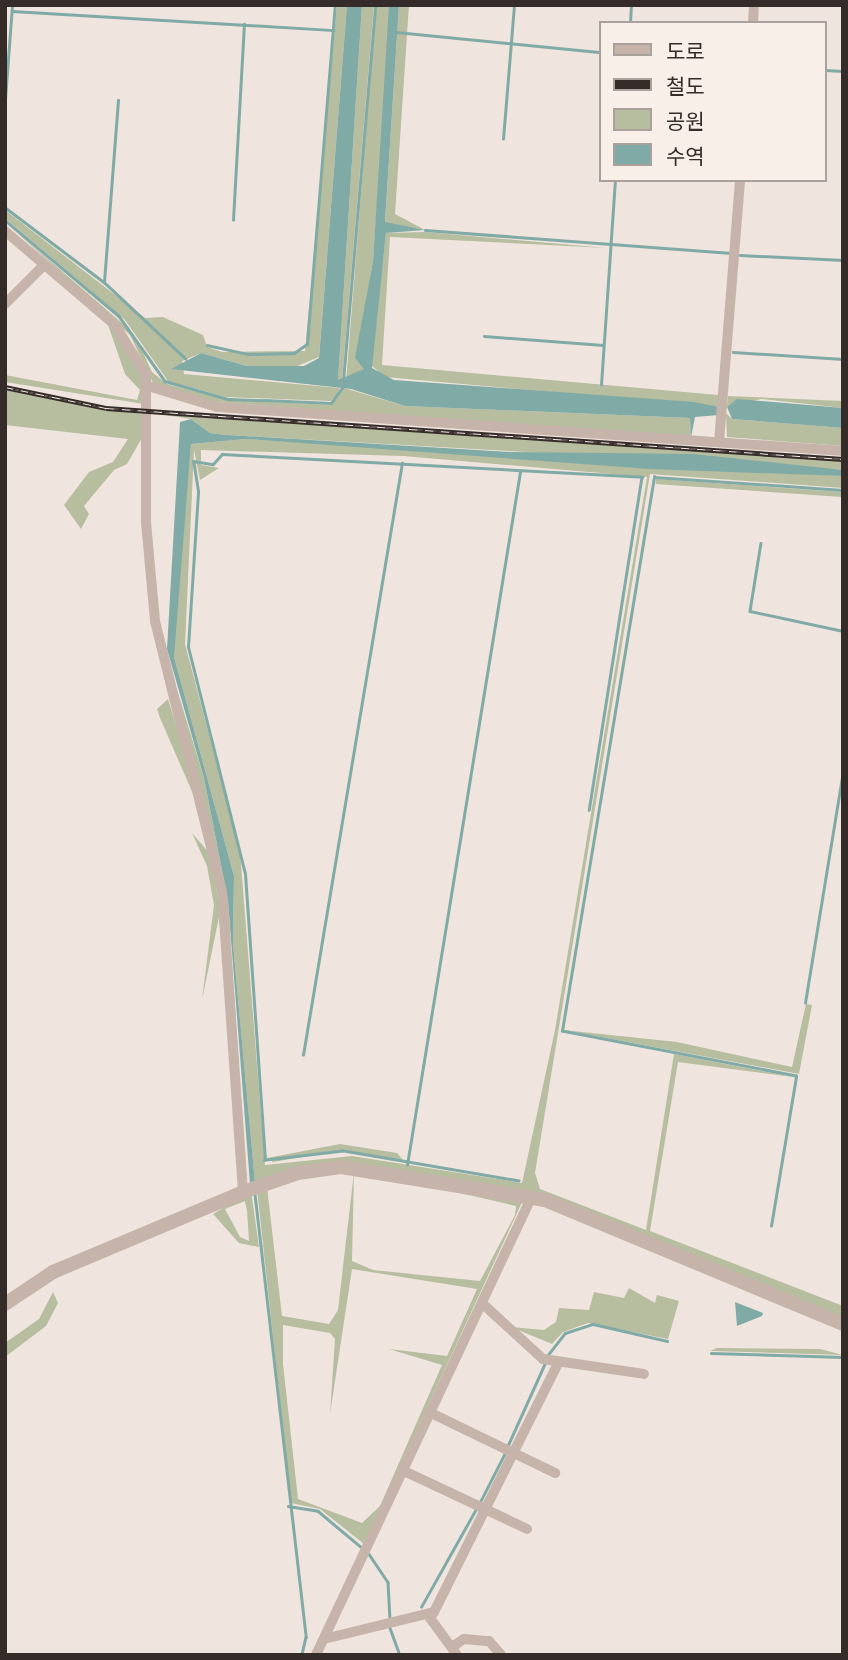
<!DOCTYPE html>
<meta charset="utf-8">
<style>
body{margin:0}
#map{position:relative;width:848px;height:1660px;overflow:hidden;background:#f0e5de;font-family:"Exo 2","Noto Sans KR",sans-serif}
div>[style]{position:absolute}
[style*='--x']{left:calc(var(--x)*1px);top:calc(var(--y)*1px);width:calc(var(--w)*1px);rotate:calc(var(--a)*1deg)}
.green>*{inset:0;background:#b7bd9f;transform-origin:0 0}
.water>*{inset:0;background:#80aaa6}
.stream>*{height:2.5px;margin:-1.25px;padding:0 1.25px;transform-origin:1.25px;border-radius:1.25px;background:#80aaa6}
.minor>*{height:10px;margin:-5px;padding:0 5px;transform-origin:5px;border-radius:5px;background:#c6b4ab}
.tertiary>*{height:14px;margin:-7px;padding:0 7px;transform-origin:7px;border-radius:7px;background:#c6b4ab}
.rail>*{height:5px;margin-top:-2.5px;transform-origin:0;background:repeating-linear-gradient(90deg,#f8efe9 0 8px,#352b29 0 16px);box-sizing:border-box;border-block:2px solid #352b29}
span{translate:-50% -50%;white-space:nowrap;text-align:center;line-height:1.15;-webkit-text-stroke:6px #f8efe9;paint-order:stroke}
.frame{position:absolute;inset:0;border:7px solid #352b29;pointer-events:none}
.legend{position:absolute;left:599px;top:21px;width:228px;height:161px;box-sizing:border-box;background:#f8efe9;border:2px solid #aaa19c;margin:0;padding:9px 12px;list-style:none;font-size:21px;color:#352b29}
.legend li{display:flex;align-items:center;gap:14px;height:35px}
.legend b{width:35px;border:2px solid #aaa19c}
</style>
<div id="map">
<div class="green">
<div style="clip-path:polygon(337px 5px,347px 5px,319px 357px,295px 367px,247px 366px,201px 353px,182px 361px,184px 374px,340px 388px,337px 395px,331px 401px,226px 397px,168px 381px,125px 320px,5px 218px,5px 210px,145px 318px,163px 317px,203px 335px,207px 347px,222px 352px,305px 351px)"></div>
<div style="clip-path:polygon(362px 5px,374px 5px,342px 381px,338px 380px)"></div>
<div style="clip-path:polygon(376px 5px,389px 5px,389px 35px,373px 261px,360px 338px,364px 369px,346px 382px)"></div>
<div style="clip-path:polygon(399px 5px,409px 5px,395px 214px,425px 230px,385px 223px)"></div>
<div style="clip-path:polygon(5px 222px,123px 324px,138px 342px,152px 372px,167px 384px,227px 400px,331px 405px,344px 388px,405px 406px,690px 418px,691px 437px,216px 402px,153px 383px,130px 335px)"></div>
<div style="clip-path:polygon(425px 232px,607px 248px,390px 237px,382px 365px,718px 395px,719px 407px,385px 377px,371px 365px,386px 233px)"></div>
<div style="clip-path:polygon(107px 322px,142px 368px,144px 404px,5px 382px,5px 375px,137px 400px,140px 390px,125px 374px)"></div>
<div style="clip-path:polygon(5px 390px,144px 414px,143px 436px,127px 464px,114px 470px,84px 506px,89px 514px,81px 529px,64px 505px,89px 472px,113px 462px,128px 439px,5px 425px)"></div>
<div style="clip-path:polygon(728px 396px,843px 401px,843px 408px,761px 399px,727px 407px)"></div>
<div style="clip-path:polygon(152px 413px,843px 460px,843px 470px,227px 435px,210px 433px,191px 419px)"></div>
<div style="clip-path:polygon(726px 413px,732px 419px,843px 428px,843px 446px,727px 437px)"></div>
<div style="clip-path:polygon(evenodd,246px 439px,843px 476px,843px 488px,650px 474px,535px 1173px,540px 1189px,646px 1230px,674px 1054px,793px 1077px,678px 1062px,650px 1231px,843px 1306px,843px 1318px,546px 1198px,329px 1163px,255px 1182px,233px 944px,234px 876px,174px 657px,174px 628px,191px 444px,246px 439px,194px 450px,200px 480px,219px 468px,201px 465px,201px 450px,403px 456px,647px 477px,555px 1030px,522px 1183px,352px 1156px,265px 1165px,240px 852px,185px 644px,194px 450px)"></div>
<div style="left:656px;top:479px;width:187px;height:5px;rotate:4deg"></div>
<div style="clip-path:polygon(171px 670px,204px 778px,228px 901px,247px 1185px,226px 923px)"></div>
<div style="clip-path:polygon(168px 699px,181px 742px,197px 803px,160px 718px,157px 709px)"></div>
<div style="clip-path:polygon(192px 833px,211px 855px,220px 912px,202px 1000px,214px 905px,207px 866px)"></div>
<div style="clip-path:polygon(806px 1004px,812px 1005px,799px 1074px,563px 1030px,677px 1042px,792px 1067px)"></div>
<div style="clip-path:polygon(340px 1144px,397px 1153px,404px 1161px,343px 1150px,273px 1162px,267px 1158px)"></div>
<div style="clip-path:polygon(evenodd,354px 1172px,352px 1261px,373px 1270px,480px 1281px,515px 1215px,516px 1206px,408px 1181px,523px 1200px,364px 1544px,320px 1509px,291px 1503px,257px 1189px,267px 1187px,282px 1316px,329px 1324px,338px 1310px,354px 1172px,352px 1269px,477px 1289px,447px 1356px,389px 1349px,442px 1365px,380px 1506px,362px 1523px,298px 1499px,283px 1364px,283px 1325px,330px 1333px,335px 1339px,330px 1414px,352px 1269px)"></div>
<div style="clip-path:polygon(evenodd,251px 1191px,259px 1247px,239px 1243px,213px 1214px,251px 1191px,245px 1201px,247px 1211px,249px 1241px,240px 1237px,225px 1209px,245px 1201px)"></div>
<div style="clip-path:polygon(629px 1288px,655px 1303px,657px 1295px,679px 1301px,668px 1339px,588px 1323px,563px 1332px,552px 1344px,511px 1327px,544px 1330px,556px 1322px,559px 1308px,589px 1310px,594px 1292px,624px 1298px)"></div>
<div style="clip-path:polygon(53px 1292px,58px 1303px,46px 1326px,5px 1357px,5px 1343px,39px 1319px)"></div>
<div style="clip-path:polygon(717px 1348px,820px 1349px,843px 1355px,710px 1351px)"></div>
</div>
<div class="water">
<div style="clip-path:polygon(347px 5px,362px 5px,338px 380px,364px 369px,355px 358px,373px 261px,389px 5px,399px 5px,385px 222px,425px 230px,386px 233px,372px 368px,394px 380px,694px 402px,719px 407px,719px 415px,695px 417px,691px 437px,690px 418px,405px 406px,351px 389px,171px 369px,201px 353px,247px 366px,304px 366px,319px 358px)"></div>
<div style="clip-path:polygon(737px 399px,843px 408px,843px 428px,732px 419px,727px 407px)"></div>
<div style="clip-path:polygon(191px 419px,210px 433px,227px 435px,511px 452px,693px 454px,843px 470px,843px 476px,650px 469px,246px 439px,191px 444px,174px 657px,234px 876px,233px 944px,255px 1182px,250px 1184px,228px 901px,204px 778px,167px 649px,180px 422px)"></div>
<div style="clip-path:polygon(735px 1302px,763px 1313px,762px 1316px,737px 1326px)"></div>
</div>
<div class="stream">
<div style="--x:12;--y:11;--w:322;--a:3.4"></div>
<div style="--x:630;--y:23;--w:18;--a:-87"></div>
<div style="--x:396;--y:32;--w:206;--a:5.6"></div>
<div style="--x:825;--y:70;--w:18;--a:3"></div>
<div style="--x:5;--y:99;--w:94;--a:-85.7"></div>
<div style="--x:503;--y:139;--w:134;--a:-85.3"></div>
<div style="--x:6;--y:208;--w:123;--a:37.1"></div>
<div style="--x:104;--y:282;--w:112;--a:43.2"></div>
<div style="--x:5;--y:220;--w:149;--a:40.1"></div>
<div style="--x:119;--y:316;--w:80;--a:54.7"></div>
<div style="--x:165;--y:381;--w:66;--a:15.9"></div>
<div style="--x:228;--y:399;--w:36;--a:2"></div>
<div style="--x:264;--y:400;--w:67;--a:2.6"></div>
<div style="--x:331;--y:403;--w:19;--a:-54"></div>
<div style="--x:233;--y:220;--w:196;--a:-86.8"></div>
<div style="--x:425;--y:230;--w:307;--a:4.3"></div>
<div style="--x:740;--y:255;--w:103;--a:2.8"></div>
<div style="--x:104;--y:282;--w:182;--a:-85.6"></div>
<div style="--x:484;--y:336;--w:119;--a:4.3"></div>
<div style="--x:207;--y:345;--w:42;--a:12.4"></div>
<div style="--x:248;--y:354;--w:46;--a:-1.2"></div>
<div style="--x:294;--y:353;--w:16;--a:-35"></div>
<div style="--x:307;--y:344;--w:340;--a:-85.3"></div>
<div style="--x:733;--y:352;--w:110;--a:3.6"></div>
<div style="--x:343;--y:381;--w:377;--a:-85.1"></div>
<div style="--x:601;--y:385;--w:205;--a:-86.1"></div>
<div style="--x:761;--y:543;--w:69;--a:99.2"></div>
<div style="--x:750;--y:611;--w:95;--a:12.1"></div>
<div style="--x:805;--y:1003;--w:234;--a:-80.7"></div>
<div style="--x:303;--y:1055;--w:600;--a:-80.51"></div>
<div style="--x:407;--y:1165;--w:702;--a:-80.74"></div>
<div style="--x:519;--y:1181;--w:179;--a:-170.3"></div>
<div style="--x:343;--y:1151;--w:79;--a:173.4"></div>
<div style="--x:265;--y:1160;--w:287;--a:-94"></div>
<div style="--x:245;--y:874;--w:234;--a:-104.1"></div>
<div style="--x:188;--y:647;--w:156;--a:-86.3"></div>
<div style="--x:198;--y:491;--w:30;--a:-99"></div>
<div style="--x:193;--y:461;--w:20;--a:9"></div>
<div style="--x:213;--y:464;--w:13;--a:-48"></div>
<div style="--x:222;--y:454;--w:421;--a:3.1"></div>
<div style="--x:642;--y:477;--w:337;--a:99"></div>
<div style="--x:255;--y:1194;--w:446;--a:83.4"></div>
<div style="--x:306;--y:1637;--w:18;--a:103"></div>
<div style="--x:771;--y:1226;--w:152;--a:-80.5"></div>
<div style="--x:796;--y:1076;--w:238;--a:-169.1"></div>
<div style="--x:562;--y:1031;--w:562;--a:-80.57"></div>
<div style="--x:654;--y:477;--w:189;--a:3.9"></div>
<div style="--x:711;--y:1353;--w:132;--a:1.7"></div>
<div style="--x:547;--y:1356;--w:29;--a:-52"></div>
<div style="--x:565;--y:1333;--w:29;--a:-18"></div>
<div style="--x:593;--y:1324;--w:76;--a:12.9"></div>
<div style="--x:508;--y:1445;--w:90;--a:-65.7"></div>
<div style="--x:480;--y:1502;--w:55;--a:-63"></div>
<div style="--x:288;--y:1506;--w:30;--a:9"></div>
<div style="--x:318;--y:1511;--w:56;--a:39.9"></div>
<div style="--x:369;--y:1554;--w:34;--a:56"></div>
<div style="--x:388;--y:1582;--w:36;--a:87"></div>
<div style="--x:421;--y:1607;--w:112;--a:-60.7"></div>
<div style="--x:390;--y:1628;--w:29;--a:70"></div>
</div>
<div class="minor">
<div style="--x:753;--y:23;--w:18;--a:-87"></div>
<div style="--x:5;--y:231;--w:145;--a:40.5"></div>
<div style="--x:115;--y:325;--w:59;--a:58.2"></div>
<div style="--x:146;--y:375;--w:147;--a:90"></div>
<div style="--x:146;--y:522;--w:99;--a:84.8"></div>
<div style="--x:155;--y:621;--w:278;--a:76.1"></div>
<div style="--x:222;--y:891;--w:302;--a:86"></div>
<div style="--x:5;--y:304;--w:55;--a:-45"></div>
<div style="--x:148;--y:386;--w:72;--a:16.9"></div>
<div style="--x:217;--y:407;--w:628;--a:4.02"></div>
<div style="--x:719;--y:442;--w:263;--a:-85.4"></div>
<div style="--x:484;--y:1305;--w:80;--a:42.5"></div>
<div style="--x:543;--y:1359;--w:102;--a:8.4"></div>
<div style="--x:431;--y:1413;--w:138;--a:25.8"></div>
<div style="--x:404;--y:1471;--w:136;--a:25.2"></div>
<div style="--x:434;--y:1612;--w:7;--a:124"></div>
<div style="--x:430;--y:1618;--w:46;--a:53.9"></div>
<div style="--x:324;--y:1639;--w:113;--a:-13.8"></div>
<div style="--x:434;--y:1612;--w:280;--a:-63.5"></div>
<div style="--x:452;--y:1647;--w:14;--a:-34"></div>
<div style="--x:464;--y:1639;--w:25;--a:5"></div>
<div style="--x:489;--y:1641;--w:18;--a:49"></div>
<div style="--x:316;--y:1655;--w:505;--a:-64.8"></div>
</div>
<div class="tertiary">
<div style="--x:5;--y:1304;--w:58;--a:-33.7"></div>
<div style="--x:53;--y:1272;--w:206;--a:-22.8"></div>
<div style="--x:243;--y:1192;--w:58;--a:-19.1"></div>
<div style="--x:298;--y:1173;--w:43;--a:-7.9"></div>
<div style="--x:341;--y:1167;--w:207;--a:9.2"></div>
<div style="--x:545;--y:1200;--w:323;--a:22.6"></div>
</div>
<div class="rail">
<div style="--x:5;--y:387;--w:103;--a:11.7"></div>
<div style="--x:106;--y:408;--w:739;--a:3.96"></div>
</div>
<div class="frame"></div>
<ul class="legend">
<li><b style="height:9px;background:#c6b4ab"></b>도로</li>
<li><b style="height:9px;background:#352b29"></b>철도</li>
<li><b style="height:19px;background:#b7bd9f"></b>공원</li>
<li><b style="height:19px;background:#80aaa6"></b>수역</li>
</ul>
</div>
